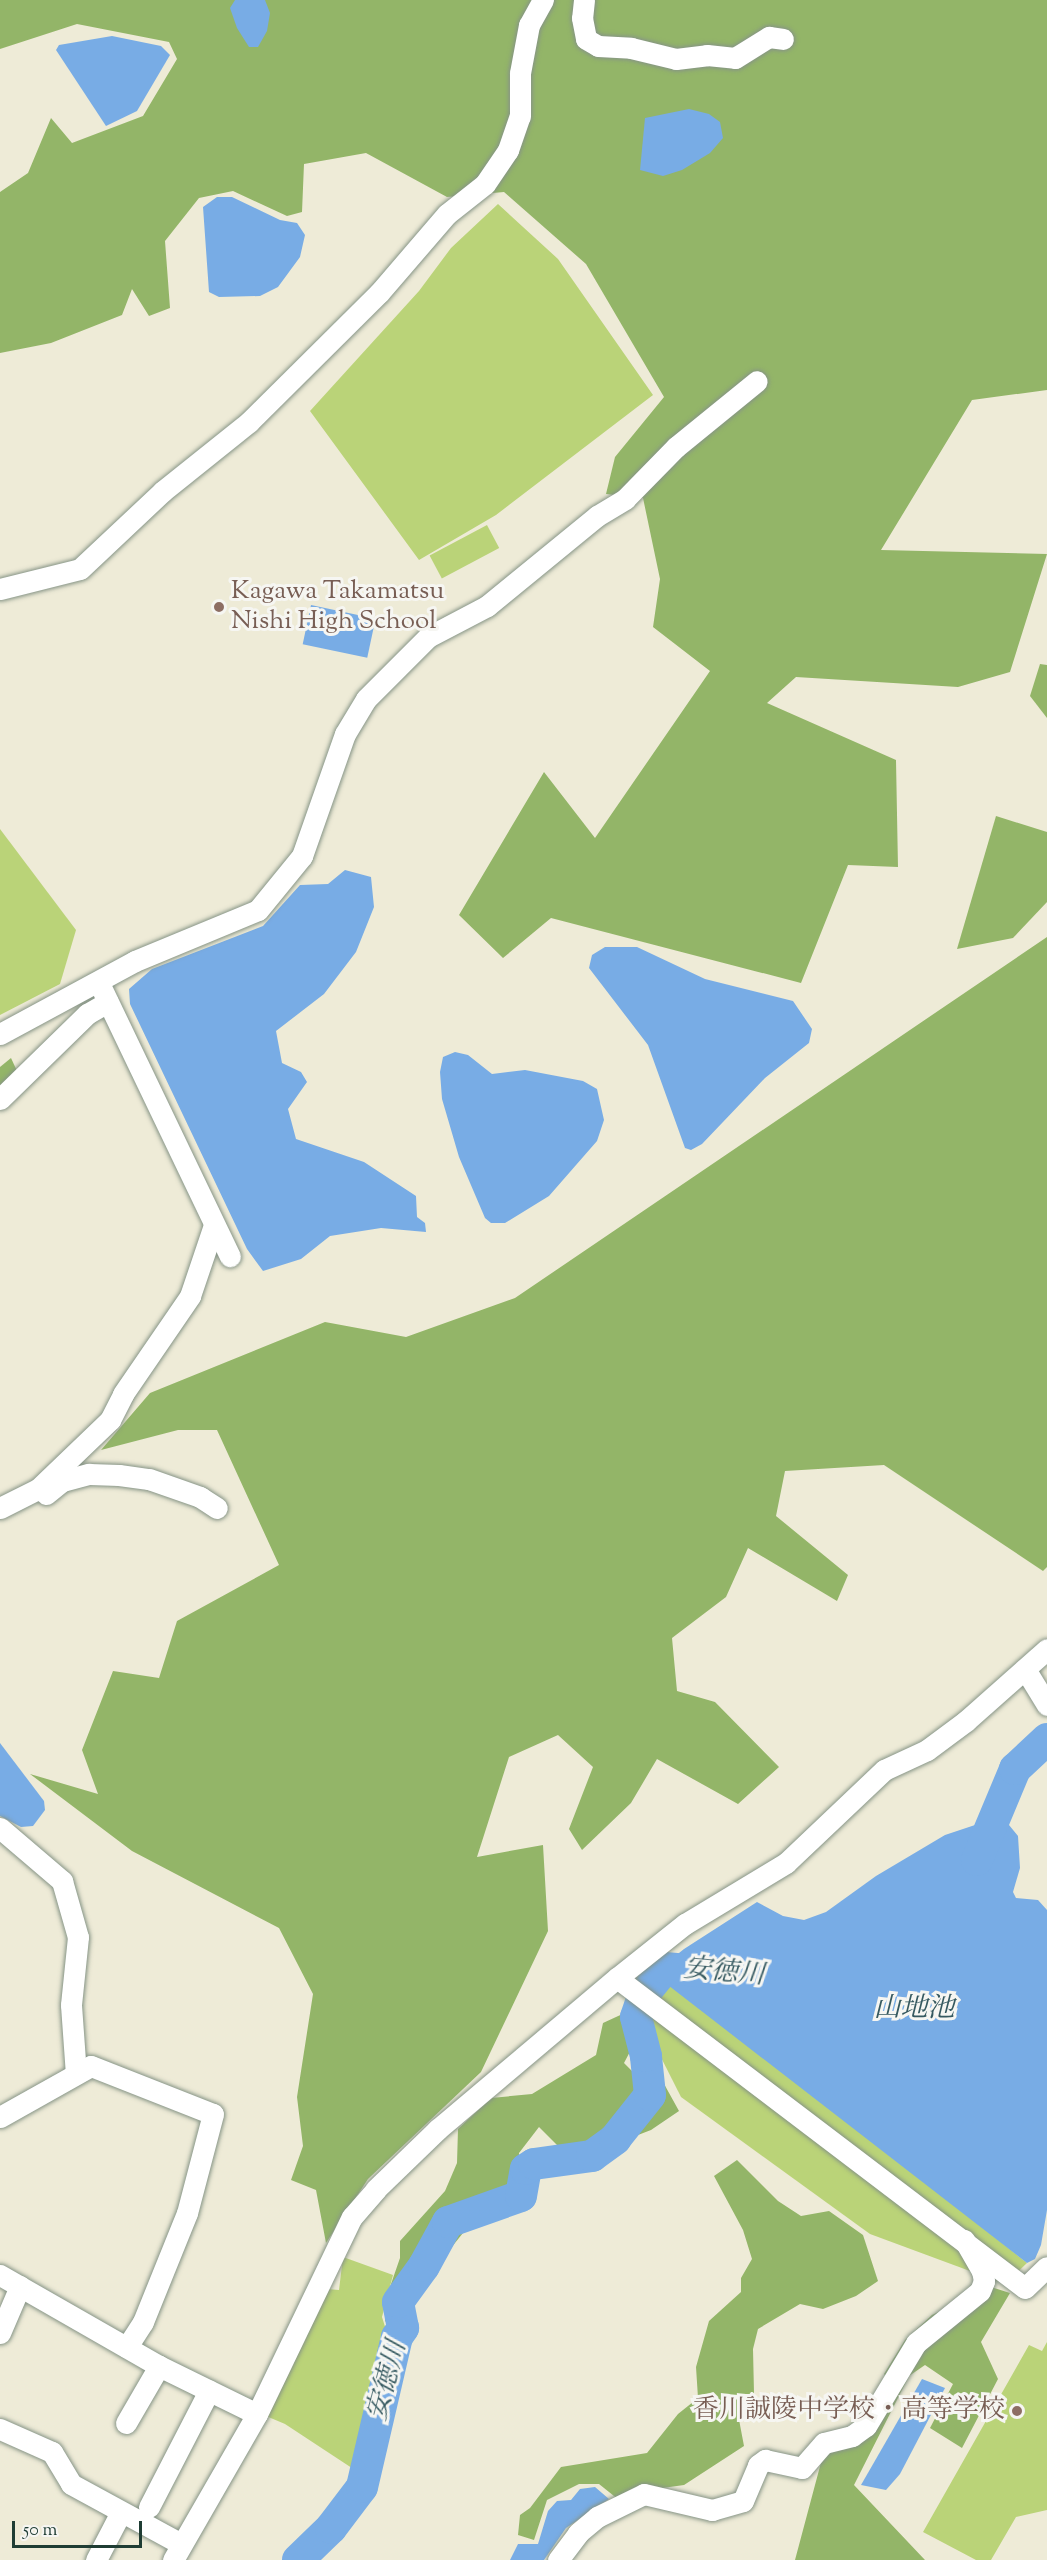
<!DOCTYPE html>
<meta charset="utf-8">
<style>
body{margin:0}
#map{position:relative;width:1047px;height:2560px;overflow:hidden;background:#eeebd7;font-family:"Sorts Mill Goudy","Noto Serif JP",serif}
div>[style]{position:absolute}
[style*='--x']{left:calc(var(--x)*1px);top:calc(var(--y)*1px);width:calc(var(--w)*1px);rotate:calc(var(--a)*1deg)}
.green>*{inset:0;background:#bad378;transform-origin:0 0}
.forest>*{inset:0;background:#93b568}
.water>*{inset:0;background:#78ace5;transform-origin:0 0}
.river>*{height:32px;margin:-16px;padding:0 16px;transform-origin:16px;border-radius:16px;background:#78ace5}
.roads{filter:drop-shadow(0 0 2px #869486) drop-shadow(0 0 2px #869486)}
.minor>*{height:21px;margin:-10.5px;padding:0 10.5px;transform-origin:10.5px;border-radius:10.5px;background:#fff}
.dots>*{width:16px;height:16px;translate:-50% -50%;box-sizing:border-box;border:3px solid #f6f6f2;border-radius:50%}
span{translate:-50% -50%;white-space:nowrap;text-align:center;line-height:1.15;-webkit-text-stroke:6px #f6f6f2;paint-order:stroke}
.education-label{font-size:26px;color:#785e54}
.left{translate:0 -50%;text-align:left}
.right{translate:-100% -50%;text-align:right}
.water-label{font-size:27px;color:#355960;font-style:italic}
.scale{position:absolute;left:12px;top:2521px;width:130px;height:27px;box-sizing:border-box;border:3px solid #1f3d34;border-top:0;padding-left:8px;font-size:18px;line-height:21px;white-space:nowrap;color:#1f3d34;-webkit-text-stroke:4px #f6f6f2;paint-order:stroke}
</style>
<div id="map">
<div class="green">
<div style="clip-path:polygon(498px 204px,558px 259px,653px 395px,496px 515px,419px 560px,310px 411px,419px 291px,451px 248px)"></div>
<div style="left:487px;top:525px;width:26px;height:65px;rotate:62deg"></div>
<div style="clip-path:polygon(0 829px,76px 930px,60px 984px,0 1015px)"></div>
<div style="clip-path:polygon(659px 1969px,1027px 2263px,1005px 2284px,870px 2234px,681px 2097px,633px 2002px)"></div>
<div style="clip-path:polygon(343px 2257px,393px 2275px,382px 2317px,387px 2333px,393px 2338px,361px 2474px,285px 2424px,266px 2416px,327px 2289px,339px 2290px)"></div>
<div style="clip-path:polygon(1047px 2342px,1047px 2510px,1016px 2517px,991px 2560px,976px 2560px,923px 2532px,1029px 2345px,1042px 2351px)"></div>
</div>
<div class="forest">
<div style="clip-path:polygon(0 0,1047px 0,1047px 390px,972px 400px,881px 550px,1047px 554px,1010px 672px,958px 687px,796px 677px,767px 703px,896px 760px,898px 867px,848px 865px,801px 983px,551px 918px,503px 958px,459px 915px,544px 772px,595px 838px,710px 671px,653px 627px,660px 579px,643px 498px,606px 494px,615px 457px,664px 397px,586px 264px,504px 192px,447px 197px,366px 153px,304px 164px,302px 212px,287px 216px,233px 191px,199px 198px,165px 241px,170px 308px,149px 316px,132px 289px,122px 315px,51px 343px,0 353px,0 192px,28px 173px,51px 118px,72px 143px,143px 116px,177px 59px,169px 42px,77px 24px,0 49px)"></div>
<div style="clip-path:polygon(1040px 664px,1047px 665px,1047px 718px,1030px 696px)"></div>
<div style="clip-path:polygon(996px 816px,1047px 832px,1047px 902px,1013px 938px,957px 949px)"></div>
<div style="clip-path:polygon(1047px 937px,1047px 1567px,1043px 1571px,884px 1465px,785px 1471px,776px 1516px,848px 1575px,837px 1601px,748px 1548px,726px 1597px,672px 1638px,677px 1691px,715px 1702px,779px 1767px,738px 1804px,657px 1759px,631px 1803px,582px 1850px,569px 1829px,593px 1767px,558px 1735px,509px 1757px,477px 1857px,543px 1845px,548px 1931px,481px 2072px,368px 2179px,326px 2243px,316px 2190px,291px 2180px,303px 2146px,297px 2097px,313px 1994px,279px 1928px,132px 1851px,30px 1774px,98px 1794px,82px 1750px,113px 1671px,159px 1678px,177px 1621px,279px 1565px,217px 1430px,178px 1430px,101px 1450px,150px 1393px,325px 1322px,406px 1337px,515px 1298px)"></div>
<div style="clip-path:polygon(11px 1058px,17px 1071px,0 1087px,0 1067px)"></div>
<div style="clip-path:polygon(629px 2011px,634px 2044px,624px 2063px,637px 2076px,658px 2073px,679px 2111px,651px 2130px,599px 2150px,557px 2145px,539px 2127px,519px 2153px,517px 2203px,467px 2228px,430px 2274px,413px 2309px,395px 2329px,385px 2321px,391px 2284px,400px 2258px,400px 2241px,445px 2191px,457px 2163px,458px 2129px,491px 2098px,532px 2094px,596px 2055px,603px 2023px)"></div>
<div style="clip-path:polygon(737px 2160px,778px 2201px,801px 2216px,829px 2211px,863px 2235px,878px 2281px,856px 2296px,823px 2309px,800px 2304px,758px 2329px,753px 2349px,754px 2393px,737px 2409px,744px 2446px,684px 2485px,641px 2491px,619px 2500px,599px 2484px,579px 2484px,547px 2500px,534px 2540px,518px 2535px,520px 2515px,530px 2508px,561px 2467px,647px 2453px,678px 2414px,698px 2398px,696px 2367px,709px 2321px,741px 2292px,741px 2278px,752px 2259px,743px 2230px,714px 2176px)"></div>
<div style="clip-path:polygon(991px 2287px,1010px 2293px,981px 2342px,998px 2379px,962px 2448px,930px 2428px,953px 2384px,925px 2365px,909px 2376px,854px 2485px,925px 2560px,795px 2560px,823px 2455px,896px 2391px,884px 2374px,905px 2340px,932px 2315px)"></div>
</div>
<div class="water">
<div style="clip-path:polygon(235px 0,265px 0,270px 13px,267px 31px,258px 47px,249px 47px,237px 28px,230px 8px)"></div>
<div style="clip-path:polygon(112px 36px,161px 46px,170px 55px,137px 111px,106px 126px,56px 50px,59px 45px)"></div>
<div style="clip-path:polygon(689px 109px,709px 114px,720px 122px,723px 138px,710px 153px,682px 170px,663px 176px,640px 170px,645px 118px)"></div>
<div style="clip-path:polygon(217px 197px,232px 197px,280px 220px,297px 223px,305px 235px,300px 257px,278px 287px,260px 296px,219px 297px,209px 292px,203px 207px)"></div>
<div style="left:311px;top:605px;width:66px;height:40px;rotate:12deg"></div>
<div style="clip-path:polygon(345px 870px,371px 877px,374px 907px,356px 952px,324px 994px,276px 1031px,282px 1063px,301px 1072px,307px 1082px,288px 1109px,296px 1139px,364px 1162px,416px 1196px,417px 1217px,425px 1223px,426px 1232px,381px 1228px,330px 1236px,301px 1259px,263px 1271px,247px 1249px,130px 1004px,129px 989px,152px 969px,263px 926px,300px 885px,328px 884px)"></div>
<div style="clip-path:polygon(605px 947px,637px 947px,705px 979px,793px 1001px,812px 1029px,809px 1043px,765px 1078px,702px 1144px,691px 1150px,685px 1148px,648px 1045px,589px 968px,592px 955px)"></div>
<div style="clip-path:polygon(455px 1052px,468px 1055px,492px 1074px,525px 1070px,583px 1081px,597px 1089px,604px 1120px,597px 1141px,549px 1196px,505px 1223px,491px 1223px,485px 1218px,459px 1157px,442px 1099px,440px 1072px,443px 1057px)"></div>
<div style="clip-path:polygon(0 1743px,44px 1801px,45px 1810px,33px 1826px,21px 1827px,0 1816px)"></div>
<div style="clip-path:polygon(990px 1820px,1009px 1825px,1018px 1836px,1020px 1868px,1013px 1892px,1016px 1898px,1038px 1900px,1047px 1910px,1047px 2210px,1041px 2245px,1035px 2259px,1027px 2263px,664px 1982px,659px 1969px,684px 1949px,757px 1902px,783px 1916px,804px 1920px,826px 1912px,876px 1876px,945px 1835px)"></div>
<div style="clip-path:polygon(922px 2379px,945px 2388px,900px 2474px,886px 2490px,861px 2485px)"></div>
<div style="clip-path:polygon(595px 2487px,609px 2499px,566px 2528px,544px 2560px,510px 2560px,518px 2544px,538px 2544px,548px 2511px,557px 2501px,571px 2500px,580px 2489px)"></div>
</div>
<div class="river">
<div style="--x:977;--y:1860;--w:99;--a:-67.3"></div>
<div style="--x:1015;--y:1769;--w:44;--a:-43.2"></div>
<div style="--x:298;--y:2560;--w:46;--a:-44.1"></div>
<div style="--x:331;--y:2528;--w:51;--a:-52.9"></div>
<div style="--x:362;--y:2487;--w:154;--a:-76.9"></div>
<div style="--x:397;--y:2337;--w:11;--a:-56"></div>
<div style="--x:403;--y:2328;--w:26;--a:-101"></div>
<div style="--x:398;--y:2302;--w:44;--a:-54.2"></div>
<div style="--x:424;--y:2266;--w:50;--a:-61.4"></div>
<div style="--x:448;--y:2222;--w:77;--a:-19.6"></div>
<div style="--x:521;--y:2196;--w:27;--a:-80"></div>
<div style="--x:526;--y:2169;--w:9;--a:-32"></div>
<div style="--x:534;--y:2164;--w:59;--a:-7.9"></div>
<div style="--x:592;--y:2156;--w:29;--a:-36"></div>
<div style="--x:615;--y:2139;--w:56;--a:-51.5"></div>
<div style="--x:650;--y:2095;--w:39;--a:-96"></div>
<div style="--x:646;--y:2056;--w:40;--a:-104.4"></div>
<div style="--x:636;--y:2017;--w:24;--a:-71"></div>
<div style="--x:644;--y:1994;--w:33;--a:-51"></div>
<div style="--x:665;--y:1968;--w:37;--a:5"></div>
</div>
<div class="roads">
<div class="minor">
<div style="--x:584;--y:0;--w:18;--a:96"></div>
<div style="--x:582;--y:18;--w:21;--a:79"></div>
<div style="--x:586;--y:39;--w:14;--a:30"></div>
<div style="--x:598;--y:46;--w:33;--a:3"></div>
<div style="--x:631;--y:48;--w:46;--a:13.7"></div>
<div style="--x:676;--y:59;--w:31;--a:-7"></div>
<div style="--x:707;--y:55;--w:28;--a:6"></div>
<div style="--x:735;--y:58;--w:40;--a:-32"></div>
<div style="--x:769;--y:37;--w:14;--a:8"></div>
<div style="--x:0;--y:589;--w:82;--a:-14"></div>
<div style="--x:80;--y:569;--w:114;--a:-43.2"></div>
<div style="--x:163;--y:491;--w:110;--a:-38.7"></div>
<div style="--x:249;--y:422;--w:183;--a:-44.8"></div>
<div style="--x:379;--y:293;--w:104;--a:-49.3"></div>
<div style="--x:447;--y:214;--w:48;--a:-38.3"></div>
<div style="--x:485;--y:184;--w:41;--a:-55.9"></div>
<div style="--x:508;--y:150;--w:36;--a:-71"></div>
<div style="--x:520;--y:116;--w:43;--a:-90"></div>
<div style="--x:520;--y:73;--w:49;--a:-79.4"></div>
<div style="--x:529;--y:25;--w:29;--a:-61"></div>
<div style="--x:99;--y:983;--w:303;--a:64.4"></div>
<div style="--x:0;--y:1034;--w:153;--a:-28.4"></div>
<div style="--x:135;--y:961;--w:133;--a:-22.5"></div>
<div style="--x:258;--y:910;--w:70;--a:-50.8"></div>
<div style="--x:302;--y:856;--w:129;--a:-70.6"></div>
<div style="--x:345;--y:734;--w:41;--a:-59"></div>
<div style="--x:366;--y:699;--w:88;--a:-45"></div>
<div style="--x:428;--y:637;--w:67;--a:-27.7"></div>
<div style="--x:487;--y:606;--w:142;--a:-39.3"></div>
<div style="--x:597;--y:516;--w:33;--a:-31"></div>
<div style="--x:625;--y:499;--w:73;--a:-45.6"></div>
<div style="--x:676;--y:447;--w:104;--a:-39.2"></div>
<div style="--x:0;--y:1099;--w:122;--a:-44.3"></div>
<div style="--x:87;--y:1014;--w:24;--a:-30"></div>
<div style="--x:46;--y:1494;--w:21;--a:-39"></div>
<div style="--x:62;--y:1481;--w:28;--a:-15"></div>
<div style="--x:89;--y:1474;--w:30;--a:2"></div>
<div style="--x:119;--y:1475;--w:30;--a:8"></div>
<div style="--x:149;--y:1479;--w:54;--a:19.4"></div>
<div style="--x:200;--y:1497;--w:20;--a:33"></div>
<div style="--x:0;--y:1508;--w:42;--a:-26.6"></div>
<div style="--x:38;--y:1489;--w:100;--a:-43.8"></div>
<div style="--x:110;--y:1420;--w:29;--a:-63"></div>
<div style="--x:123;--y:1394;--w:119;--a:-55.6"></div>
<div style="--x:190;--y:1296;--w:75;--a:-71.3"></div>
<div style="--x:1025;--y:1669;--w:42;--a:58.6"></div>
<div style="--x:0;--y:1828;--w:82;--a:40.5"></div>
<div style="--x:62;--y:1881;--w:58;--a:74.1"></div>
<div style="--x:78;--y:1937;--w:68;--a:95.9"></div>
<div style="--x:71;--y:2005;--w:69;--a:85.9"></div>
<div style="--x:617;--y:1978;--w:512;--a:37.23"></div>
<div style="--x:1025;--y:2288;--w:30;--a:-44"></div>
<div style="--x:0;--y:2117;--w:104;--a:-29.3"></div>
<div style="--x:91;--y:2066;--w:131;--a:21.5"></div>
<div style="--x:213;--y:2114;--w:102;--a:104.7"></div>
<div style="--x:187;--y:2213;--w:118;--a:112"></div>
<div style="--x:143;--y:2322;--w:30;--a:123"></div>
<div style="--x:0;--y:2275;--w:183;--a:29.8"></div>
<div style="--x:159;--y:2366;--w:109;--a:26.1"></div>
<div style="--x:0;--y:2333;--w:51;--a:-66.9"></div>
<div style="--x:126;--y:2423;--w:66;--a:-59.9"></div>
<div style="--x:0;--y:2429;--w:57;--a:23.9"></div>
<div style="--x:52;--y:2452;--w:37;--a:59"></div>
<div style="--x:71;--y:2484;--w:125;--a:28.6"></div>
<div style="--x:149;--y:2507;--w:131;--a:-62.7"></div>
<div style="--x:96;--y:2560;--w:54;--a:-62.5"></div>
<div style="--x:173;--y:2560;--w:168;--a:-60.1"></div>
<div style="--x:257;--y:2414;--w:219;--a:-64.3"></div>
<div style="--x:352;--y:2217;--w:37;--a:-49"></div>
<div style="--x:376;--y:2189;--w:86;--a:-44.1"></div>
<div style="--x:438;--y:2129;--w:234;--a:-40.2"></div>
<div style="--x:617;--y:1978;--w:87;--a:-38.5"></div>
<div style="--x:685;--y:1924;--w:118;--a:-31.1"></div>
<div style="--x:786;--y:1863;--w:135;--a:-43.5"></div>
<div style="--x:884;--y:1770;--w:47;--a:-24.9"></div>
<div style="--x:927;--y:1750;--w:49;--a:-36.6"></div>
<div style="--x:966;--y:1721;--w:108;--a:-41.6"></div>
<div style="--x:558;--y:2560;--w:34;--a:-53"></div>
<div style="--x:578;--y:2533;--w:25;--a:-40"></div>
<div style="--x:597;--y:2517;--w:52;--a:-26.1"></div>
<div style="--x:644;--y:2494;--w:70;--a:13.2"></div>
<div style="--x:712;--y:2510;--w:32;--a:-16"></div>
<div style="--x:743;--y:2501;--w:39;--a:-67"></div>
<div style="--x:758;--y:2465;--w:9;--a:-36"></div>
<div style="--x:765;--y:2460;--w:38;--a:12"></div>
<div style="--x:802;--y:2468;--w:33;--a:-49"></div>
<div style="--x:824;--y:2443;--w:29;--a:-14"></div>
<div style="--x:852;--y:2436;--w:17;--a:-36"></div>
<div style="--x:866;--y:2426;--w:97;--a:-58.9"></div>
<div style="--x:916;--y:2343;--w:82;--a:-39.1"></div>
<div style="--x:980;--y:2291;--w:11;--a:-68"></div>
<div style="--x:984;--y:2281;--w:10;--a:-101"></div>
<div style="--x:982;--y:2271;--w:36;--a:-120"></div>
</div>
</div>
<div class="dots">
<div style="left:219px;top:607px;background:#8d6e63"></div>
<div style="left:1017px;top:2411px;background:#8d6e63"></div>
</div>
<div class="education-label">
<span class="left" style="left:231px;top:607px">Kagawa Takamatsu<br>Nishi High School</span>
<span class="right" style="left:1005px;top:2411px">香川誠陵中学校・高等学校</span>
</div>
<div class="water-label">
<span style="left:724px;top:1973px;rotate:5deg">安徳川</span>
<span style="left:914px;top:2010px">山地池</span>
<span style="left:388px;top:2381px;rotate:-75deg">安徳川</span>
</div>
<div class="scale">50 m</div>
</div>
